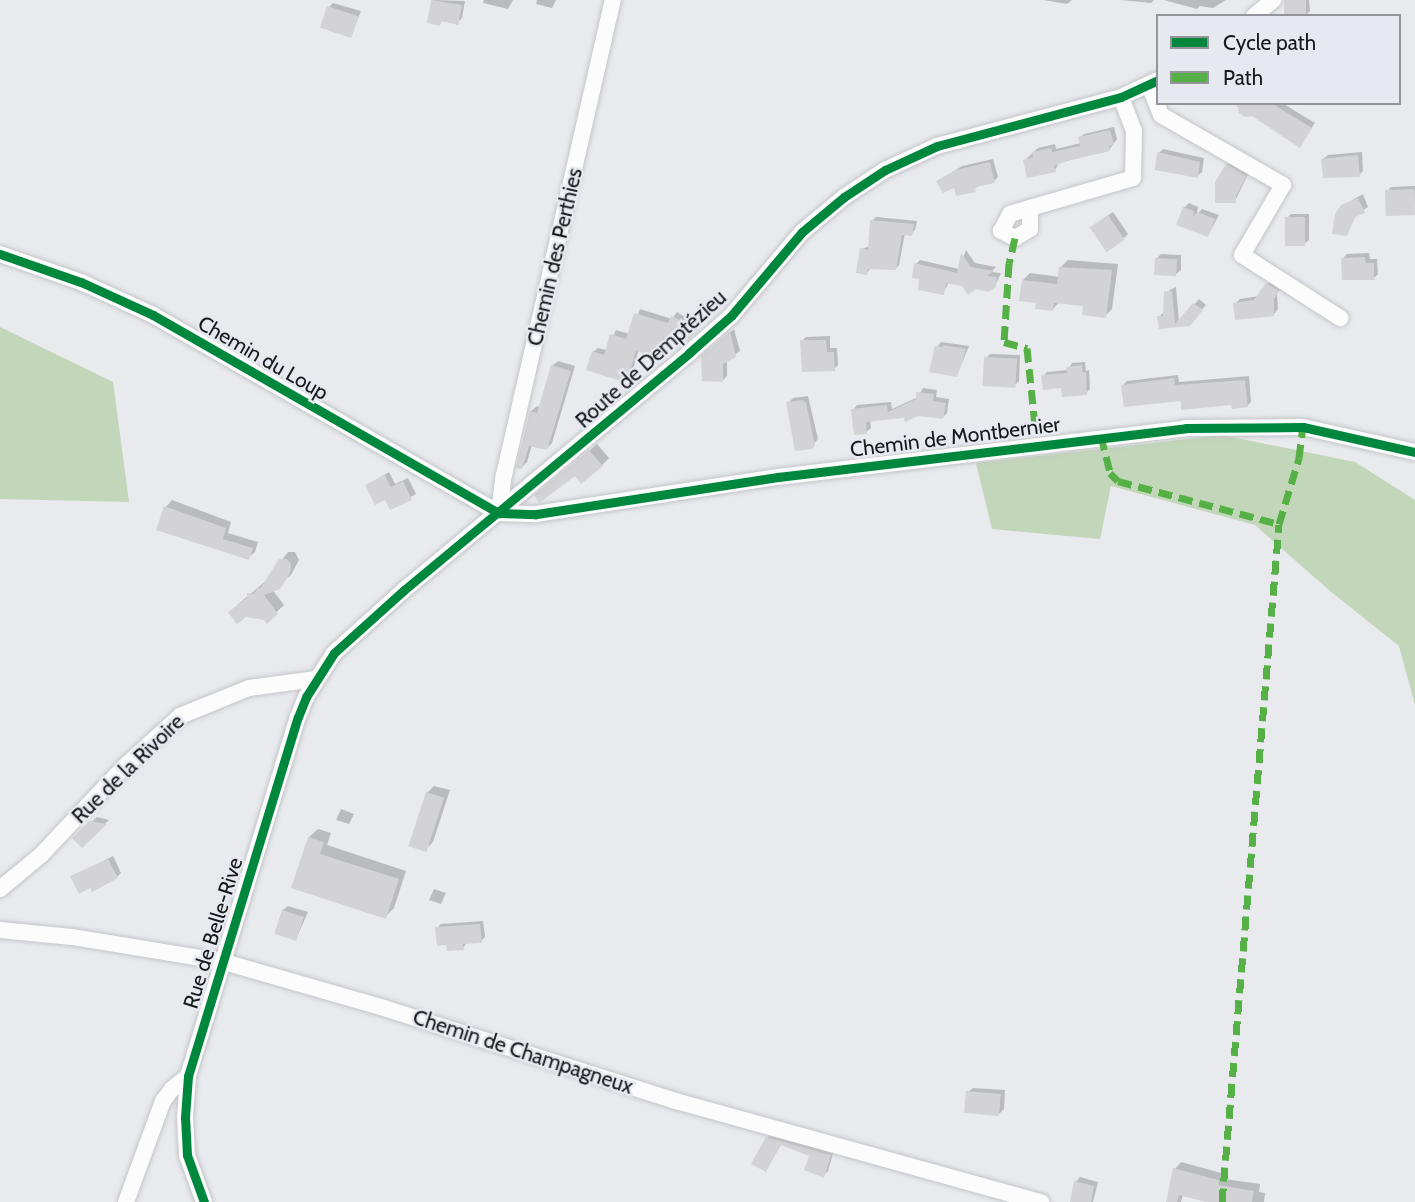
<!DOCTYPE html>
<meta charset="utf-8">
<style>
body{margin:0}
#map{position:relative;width:1415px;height:1202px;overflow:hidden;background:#e8eaee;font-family:Cabin,sans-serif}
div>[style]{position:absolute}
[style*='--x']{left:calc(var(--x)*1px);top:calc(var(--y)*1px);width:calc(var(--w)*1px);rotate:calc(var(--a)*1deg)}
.green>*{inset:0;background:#c2d6b9}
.shadow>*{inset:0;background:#0003}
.building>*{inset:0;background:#d3d2d5;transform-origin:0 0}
.roads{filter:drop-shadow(0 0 2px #c4c5c8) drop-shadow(0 0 2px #c4c5c8)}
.minor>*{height:16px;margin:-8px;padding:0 8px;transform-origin:8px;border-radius:8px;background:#fcfcfc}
.quiet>*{height:7px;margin-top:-3.5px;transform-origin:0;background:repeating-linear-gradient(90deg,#55b145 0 14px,transparent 0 21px)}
.cycleway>*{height:9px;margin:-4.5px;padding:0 4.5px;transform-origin:4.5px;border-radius:4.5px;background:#00873e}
span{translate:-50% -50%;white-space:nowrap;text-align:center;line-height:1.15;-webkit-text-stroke:5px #e6e9f0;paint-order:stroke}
.street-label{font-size:21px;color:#17181a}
.legend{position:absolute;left:1156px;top:14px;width:245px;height:91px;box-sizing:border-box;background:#e6e9f0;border:2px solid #93959a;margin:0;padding:9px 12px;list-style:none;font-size:21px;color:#17181a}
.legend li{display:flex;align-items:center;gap:14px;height:35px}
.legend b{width:35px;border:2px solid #93959a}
</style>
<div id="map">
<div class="green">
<div style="clip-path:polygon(0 327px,113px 382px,129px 502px,0 499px)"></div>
<div style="clip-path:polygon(1222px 435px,1355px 462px,1415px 500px,1415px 705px,1399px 646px,1330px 591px,1255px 525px,1111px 486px,1100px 539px,992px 529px,976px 463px)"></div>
</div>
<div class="shadow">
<div style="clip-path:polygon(433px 0,465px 1px,462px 18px,457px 23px,443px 20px,439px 24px,429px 21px)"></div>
<div style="clip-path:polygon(484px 0,513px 0,508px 9px,483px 3px)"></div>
<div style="clip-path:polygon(537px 0,556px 0,552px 8px,536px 4px)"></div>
<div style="clip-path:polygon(1043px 0,1072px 0,1067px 4px)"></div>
<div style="clip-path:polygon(1121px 0,1154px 0,1151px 3px)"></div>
<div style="clip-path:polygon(1164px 0,1226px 0,1213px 8px,1200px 6px,1197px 9px)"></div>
<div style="clip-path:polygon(1286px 0,1309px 0,1310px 11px,1305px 16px)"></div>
<div style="clip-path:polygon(333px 3px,361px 11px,351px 36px,329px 7px)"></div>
<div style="clip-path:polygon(1240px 103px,1282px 103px,1315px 123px,1300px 145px)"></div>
<div style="clip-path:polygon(1114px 127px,1117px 139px,1109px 150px,1059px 163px,1055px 170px,1025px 160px,1038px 148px,1055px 144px,1056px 149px,1081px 143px,1080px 138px,1084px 134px)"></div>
<div style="clip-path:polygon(1163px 149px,1204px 158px,1202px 172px,1197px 176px,1159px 153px)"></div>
<div style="clip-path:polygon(1362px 152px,1363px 171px,1359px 175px,1323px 159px,1328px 155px)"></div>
<div style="clip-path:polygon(993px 159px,998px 177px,994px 181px,957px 194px,955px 185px,938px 181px,962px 166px)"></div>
<div style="clip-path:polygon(1231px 161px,1249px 172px,1235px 201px,1227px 165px)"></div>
<div style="clip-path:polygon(1415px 186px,1414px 213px,1387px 192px,1391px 187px)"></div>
<div style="clip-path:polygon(1363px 194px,1368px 207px,1357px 214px,1346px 234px,1342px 206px)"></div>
<div style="clip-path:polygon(1189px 203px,1198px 207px,1197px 214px,1202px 209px,1219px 215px,1208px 235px,1184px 208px)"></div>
<div style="clip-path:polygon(1113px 212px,1128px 234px,1124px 238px,1091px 227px)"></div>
<div style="clip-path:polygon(1291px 214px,1309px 214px,1309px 240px,1304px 244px,1287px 218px)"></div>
<div style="clip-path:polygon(876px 217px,917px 221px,915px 230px,911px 234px,905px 233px,899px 265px,895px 269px,871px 268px,867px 273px,862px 249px,870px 246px,872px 221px)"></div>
<div style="clip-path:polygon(966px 250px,975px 263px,996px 267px,991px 272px,1001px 273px,995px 286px,949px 282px,943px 293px,921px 278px,916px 264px,920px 260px,959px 269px)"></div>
<div style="clip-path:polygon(1369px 253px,1370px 259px,1377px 259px,1378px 274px,1373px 279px,1343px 258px,1347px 254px)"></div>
<div style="clip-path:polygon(1161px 254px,1181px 255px,1181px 270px,1176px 274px,1156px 259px)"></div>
<div style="clip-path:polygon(1068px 260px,1118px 264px,1112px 309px,1105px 316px,1085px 304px,1060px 301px,1053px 309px,1038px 301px,1023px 280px,1030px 273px,1060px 277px,1061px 267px)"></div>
<div style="clip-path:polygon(1271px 279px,1282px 286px,1277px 293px,1278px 309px,1274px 314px,1235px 304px,1240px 299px,1259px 296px)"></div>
<div style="clip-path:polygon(1176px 287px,1179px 322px,1199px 299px,1206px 305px,1189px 324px,1161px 327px,1159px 317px,1164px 312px,1166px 292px)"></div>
<div style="clip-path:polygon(640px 309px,672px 319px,677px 312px,700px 327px,676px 348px,666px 337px,656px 355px,639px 349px,631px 376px,626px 381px,593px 352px,598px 348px,607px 350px,616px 330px,630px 334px)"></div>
<div style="clip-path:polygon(734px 329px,740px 351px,727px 360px,727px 376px,723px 380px,708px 352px)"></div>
<div style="clip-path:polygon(830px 336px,830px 348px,837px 348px,838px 365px,834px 369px,802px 341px,806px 337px)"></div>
<div style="clip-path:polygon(941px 342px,969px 346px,957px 375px,937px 347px)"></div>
<div style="clip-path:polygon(990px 354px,1020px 355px,1019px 381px,1015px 385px,986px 358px)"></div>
<div style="clip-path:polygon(558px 361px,575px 366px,552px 443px,547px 448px,532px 445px,527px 462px,522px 467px,531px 411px,537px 406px,540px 407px,552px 366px)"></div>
<div style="clip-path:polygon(1085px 362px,1086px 371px,1089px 370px,1090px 389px,1086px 393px,1043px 376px,1047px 372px,1068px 370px,1072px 363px)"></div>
<div style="clip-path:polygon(1178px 375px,1179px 382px,1249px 376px,1251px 402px,1247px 406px,1183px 399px,1123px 385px,1127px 381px)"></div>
<div style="clip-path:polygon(923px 388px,937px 390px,936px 397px,949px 399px,947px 413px,943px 417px,918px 414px,870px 420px,871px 428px,866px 432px,853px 410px,857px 405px,891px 402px,892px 409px,918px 397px)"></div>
<div style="clip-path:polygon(808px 396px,818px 439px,811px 447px,788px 403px,793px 398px)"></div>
<div style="clip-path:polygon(597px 444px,609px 458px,602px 465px,575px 474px,544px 490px)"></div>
<div style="clip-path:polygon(389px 472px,395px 484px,408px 478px,416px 494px,391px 508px,386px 498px,367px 485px)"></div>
<div style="clip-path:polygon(172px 500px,231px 522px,228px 533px,258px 542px,255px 552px,248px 558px,166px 507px)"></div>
<div style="clip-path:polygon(288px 552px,295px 552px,299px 560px,291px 575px,272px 589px,284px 605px,267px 621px,237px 605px,266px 581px)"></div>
<div style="clip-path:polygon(434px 786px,450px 790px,433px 842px,426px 849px,427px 793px)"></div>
<div style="clip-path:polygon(341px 809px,354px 814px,349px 824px,336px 820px)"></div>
<div style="clip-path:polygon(97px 817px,109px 820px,82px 845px,75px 838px)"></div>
<div style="clip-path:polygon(318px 829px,331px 833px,327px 845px,406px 871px,394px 908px,385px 917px,293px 887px,309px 837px)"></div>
<div style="clip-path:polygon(113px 856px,121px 873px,117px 877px,91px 886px,72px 877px)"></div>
<div style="clip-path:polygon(434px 889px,446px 893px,441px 904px,429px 900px)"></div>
<div style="clip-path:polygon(288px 906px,308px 912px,296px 939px,277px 933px,283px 910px)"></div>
<div style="clip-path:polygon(483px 921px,485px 937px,481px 941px,467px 942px,463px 948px,437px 928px,441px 924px)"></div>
<div style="clip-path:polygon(973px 1088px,1005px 1090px,1004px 1109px,999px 1114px,968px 1092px)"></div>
<div style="clip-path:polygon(772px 1133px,834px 1150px,828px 1171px,823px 1176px,812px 1155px,782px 1143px,766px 1170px,767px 1138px)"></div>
<div style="clip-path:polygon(1181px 1162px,1225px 1174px,1224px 1179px,1260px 1184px,1259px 1192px,1265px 1193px,1264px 1202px,1212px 1202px,1183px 1194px,1181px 1202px,1168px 1202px,1175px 1169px)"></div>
<div style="clip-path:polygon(1080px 1177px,1098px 1182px,1093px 1202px,1075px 1202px,1076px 1182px)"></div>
</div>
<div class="building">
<div style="clip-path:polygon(431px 0,462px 5px,458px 25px,441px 21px,440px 26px,427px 23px)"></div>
<div style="left:1284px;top:0;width:22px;height:16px"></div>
<div style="left:327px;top:6px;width:33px;height:23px;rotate:18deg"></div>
<div style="clip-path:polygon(1236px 103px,1271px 103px,1312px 128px,1300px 148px,1252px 116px,1245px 117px,1239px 113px)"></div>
<div style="clip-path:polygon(1110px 130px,1114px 144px,1109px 146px,1110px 151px,1067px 161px,1054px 166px,1056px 172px,1027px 178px,1023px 160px,1033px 157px,1032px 152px,1051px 148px,1052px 152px,1080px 146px,1078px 137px)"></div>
<div style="clip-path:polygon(1157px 152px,1200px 162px,1198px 178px,1155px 170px)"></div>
<div style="clip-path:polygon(1358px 155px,1360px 177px,1323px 178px,1321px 159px)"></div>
<div style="clip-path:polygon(990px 162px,995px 183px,975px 187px,976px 192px,956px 196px,954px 188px,943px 193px,936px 181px,956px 170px)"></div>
<div style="clip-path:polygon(1226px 164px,1246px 176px,1236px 196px,1236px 203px,1215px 203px,1215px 182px)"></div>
<div style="left:1414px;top:189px;width:26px;height:29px;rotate:88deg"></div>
<div style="clip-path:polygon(1358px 198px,1365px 213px,1355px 217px,1347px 236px,1332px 234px,1335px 214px,1341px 205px)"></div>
<div style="clip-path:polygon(1183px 207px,1194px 211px,1193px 217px,1197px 212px,1215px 219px,1208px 237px,1176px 225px)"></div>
<div style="left:1108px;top:215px;width:30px;height:22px;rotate:56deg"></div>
<div style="left:1285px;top:217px;width:20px;height:29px"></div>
<div style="clip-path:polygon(870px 220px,914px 224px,912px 236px,902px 235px,896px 270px,868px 269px,867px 275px,856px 273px,860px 248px,868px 250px)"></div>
<div style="clip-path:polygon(961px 253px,971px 267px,994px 271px,987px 276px,997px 277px,996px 287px,989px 292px,976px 289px,968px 295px,962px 286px,946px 283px,944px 295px,918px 290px,919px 279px,912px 278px,914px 263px,957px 273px)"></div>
<div style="clip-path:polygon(1365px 257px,1366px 263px,1374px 263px,1374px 280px,1342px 280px,1341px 258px)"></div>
<div style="left:1155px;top:258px;width:22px;height:17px;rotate:3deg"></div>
<div style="clip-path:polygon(1059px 267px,1112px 270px,1106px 318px,1082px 315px,1083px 306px,1054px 303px,1053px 311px,1035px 309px,1036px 303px,1019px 301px,1022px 280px,1057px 284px)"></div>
<div style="clip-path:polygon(1266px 283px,1279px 291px,1274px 299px,1274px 316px,1235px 320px,1233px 303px,1254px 300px)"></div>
<div style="clip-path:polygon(1164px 291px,1172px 291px,1175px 324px,1193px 303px,1203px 310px,1190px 326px,1159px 329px,1157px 316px,1163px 316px)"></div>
<div style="clip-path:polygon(634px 313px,668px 323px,671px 316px,687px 323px,686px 327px,697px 332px,676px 350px,664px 337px,657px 357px,636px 351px,627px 383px,586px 370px,592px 351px,604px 355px,610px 334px,626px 339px)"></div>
<div style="clip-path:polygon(730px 331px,736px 357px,723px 364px,723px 382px,702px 381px,701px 356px)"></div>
<div style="clip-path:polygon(800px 340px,826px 340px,827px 352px,834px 352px,835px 371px,802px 372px)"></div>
<div style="clip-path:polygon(943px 345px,966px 349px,957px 377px,929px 372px,935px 346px,943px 347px)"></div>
<div style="left:984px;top:357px;width:33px;height:29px;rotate:3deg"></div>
<div style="clip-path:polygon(551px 365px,571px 371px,547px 450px,529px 446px,522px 469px,516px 468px,530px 411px,537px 413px)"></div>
<div style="clip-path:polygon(1082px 365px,1083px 373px,1086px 372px,1087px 395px,1062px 397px,1061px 388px,1043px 390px,1041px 375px,1067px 373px,1066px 367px)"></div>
<div style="clip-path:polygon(1174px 378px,1175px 385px,1245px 380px,1248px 407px,1232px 409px,1231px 405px,1181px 410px,1181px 401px,1124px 407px,1121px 385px)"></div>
<div style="clip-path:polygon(916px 392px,934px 394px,933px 401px,946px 403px,943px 419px,918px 416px,905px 422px,904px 418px,866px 422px,867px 434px,854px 435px,851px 409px,887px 405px,888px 412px,916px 399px)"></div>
<div style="clip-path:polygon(803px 400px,806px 403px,815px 445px,812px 449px,795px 451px,786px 402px)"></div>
<div style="clip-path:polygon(589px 450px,603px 466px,581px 484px,575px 476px,539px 503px,534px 495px)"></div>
<div style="clip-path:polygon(385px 475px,391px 487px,403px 481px,412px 500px,390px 510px,385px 500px,375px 505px,365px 485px)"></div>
<div style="clip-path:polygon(164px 506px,226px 528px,223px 539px,253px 548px,249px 560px,156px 530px)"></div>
<div style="clip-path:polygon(279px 559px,287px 559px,291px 564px,290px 573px,280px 589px,264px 595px,278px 614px,267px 624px,264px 620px,246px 617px,237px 624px,228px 612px,247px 598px,247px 593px,254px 594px,258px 587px,260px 589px)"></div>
<div style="left:426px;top:792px;width:19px;height:57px;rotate:18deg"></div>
<div style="clip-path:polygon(90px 821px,107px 824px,82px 848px,72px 838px)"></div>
<div style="clip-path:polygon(308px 837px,324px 842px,320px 854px,399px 879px,386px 919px,291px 888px)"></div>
<div style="clip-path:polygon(108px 859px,118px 878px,92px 892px,90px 888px,79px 894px,70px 876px)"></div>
<div style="left:282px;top:910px;width:23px;height:25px;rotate:18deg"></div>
<div style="clip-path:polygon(480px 924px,482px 943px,463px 944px,464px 950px,447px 951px,446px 945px,437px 946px,435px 927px)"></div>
<div style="left:966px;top:1091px;width:35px;height:22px;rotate:5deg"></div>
<div style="clip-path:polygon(766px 1137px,831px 1155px,824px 1178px,804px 1170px,809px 1156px,781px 1145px,782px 1142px,766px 1172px,751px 1164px)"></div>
<div style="clip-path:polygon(1173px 1168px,1219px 1180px,1219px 1185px,1254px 1191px,1252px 1202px,1206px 1202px,1179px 1195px,1177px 1202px,1166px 1202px)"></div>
<div style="clip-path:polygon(1074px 1181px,1094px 1186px,1091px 1202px,1070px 1202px)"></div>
</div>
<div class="roads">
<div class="minor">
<div style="--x:1254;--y:16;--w:25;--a:-40"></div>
<div style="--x:1149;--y:85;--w:32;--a:68"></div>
<div style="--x:1161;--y:115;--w:141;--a:29.8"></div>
<div style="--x:1283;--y:185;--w:81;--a:120.4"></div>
<div style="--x:1242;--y:255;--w:117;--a:32.7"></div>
<div style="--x:1030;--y:208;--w:21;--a:90"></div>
<div style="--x:1030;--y:229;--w:17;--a:149"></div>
<div style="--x:1015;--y:238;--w:16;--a:-153"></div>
<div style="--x:1001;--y:231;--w:19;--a:-62"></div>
<div style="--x:1010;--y:214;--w:21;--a:-17"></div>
<div style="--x:1030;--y:208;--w:107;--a:-16.2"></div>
<div style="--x:1133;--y:178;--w:47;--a:-88.8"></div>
<div style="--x:1134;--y:131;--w:36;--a:-111"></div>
<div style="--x:0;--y:254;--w:86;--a:19.1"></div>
<div style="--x:81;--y:282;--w:79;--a:24.6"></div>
<div style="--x:153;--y:315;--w:399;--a:29.8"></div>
<div style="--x:499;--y:513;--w:37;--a:2"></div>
<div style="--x:536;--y:514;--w:245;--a:-8.7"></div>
<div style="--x:778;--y:477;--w:411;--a:-6.8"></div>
<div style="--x:1186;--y:428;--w:117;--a:-0.5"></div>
<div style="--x:1303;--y:427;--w:115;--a:12.6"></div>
<div style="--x:499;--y:513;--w:38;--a:-83"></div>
<div style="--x:504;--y:475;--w:487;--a:-77.1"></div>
<div style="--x:0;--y:889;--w:53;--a:-39.7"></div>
<div style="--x:41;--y:855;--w:121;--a:-46.7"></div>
<div style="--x:124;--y:767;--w:76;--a:-42.3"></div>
<div style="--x:180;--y:716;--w:74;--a:-22.1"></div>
<div style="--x:249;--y:688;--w:68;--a:-7.7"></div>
<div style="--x:0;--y:930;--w:72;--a:5.6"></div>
<div style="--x:72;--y:937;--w:154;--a:9.3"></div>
<div style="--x:224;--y:962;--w:166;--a:16"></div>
<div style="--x:384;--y:1008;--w:306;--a:17.7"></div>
<div style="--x:676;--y:1101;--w:379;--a:15.5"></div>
<div style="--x:126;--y:1202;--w:108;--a:-69.9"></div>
<div style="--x:163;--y:1101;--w:15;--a:-53"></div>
<div style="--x:172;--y:1089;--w:21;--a:-39"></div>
<div style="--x:204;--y:1202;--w:50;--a:-109.9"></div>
<div style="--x:187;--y:1155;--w:38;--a:-93"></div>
<div style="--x:185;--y:1117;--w:41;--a:-85.8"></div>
<div style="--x:188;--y:1076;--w:375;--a:-73"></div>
<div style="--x:298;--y:717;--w:22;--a:-68"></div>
<div style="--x:306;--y:697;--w:52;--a:-57.5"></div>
<div style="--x:334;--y:653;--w:94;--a:-42"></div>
<div style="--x:404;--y:590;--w:371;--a:-39.7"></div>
<div style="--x:689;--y:353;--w:56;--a:-41.4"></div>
<div style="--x:731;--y:316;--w:110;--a:-49.8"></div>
<div style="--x:802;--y:232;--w:55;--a:-39.8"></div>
<div style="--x:844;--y:197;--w:49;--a:-33.4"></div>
<div style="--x:885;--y:170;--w:57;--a:-24.8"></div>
<div style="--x:937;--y:146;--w:190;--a:-14.9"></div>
<div style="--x:1121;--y:97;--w:41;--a:-24.7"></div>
</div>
</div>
<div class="quiet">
<div style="--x:1015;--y:238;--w:26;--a:103"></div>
<div style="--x:1009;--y:263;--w:79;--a:93.6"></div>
<div style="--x:1004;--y:342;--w:24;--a:15"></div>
<div style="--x:1027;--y:348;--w:77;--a:84.1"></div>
<div style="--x:1101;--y:436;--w:38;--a:76"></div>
<div style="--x:1110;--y:473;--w:11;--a:45"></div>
<div style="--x:1118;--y:481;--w:167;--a:15"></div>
<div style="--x:1222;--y:1202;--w:680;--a:-85.19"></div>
<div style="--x:1279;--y:524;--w:69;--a:-73.1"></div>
<div style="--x:1299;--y:458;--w:31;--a:-83"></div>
</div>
<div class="cycleway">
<div style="--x:0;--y:254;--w:86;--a:19.1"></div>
<div style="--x:81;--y:282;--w:79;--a:24.6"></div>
<div style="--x:153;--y:315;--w:399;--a:29.8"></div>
<div style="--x:499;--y:513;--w:37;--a:2"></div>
<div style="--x:536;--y:514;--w:245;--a:-8.7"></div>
<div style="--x:778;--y:477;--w:411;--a:-6.8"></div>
<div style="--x:1186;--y:428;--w:117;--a:-0.5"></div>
<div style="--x:1303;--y:427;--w:115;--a:12.6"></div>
<div style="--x:204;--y:1202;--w:50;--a:-109.9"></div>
<div style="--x:187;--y:1155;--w:38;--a:-93"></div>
<div style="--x:185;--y:1117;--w:41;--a:-85.8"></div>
<div style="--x:188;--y:1076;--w:375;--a:-73"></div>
<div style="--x:298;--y:717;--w:22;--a:-68"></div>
<div style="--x:306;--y:697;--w:52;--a:-57.5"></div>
<div style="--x:334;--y:653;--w:94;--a:-42"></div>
<div style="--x:404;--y:590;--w:371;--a:-39.7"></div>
<div style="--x:689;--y:353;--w:56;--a:-41.4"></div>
<div style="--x:731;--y:316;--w:110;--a:-49.8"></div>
<div style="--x:802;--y:232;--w:55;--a:-39.8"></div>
<div style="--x:844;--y:197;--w:49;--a:-33.4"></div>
<div style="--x:885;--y:170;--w:57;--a:-24.8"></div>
<div style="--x:937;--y:146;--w:190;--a:-14.9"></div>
<div style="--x:1121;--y:97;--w:41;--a:-24.7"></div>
</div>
<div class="street-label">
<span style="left:555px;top:257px;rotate:-77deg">Chemin des Perthies</span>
<span style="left:263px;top:358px;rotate:30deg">Chemin du Loup</span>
<span style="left:651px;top:359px;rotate:-42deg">Route de Demptézieu</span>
<span style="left:955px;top:437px;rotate:-7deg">Chemin de Montbernier</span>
<span style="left:128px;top:769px;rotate:-44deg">Rue de la Rivoire</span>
<span style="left:213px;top:933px;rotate:-73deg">Rue de Belle-Rive</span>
<span style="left:523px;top:1052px;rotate:18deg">Chemin de Champagneux</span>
</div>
<ul class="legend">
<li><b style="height:9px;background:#00873e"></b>Cycle path</li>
<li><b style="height:9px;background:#55b145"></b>Path</li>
</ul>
</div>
